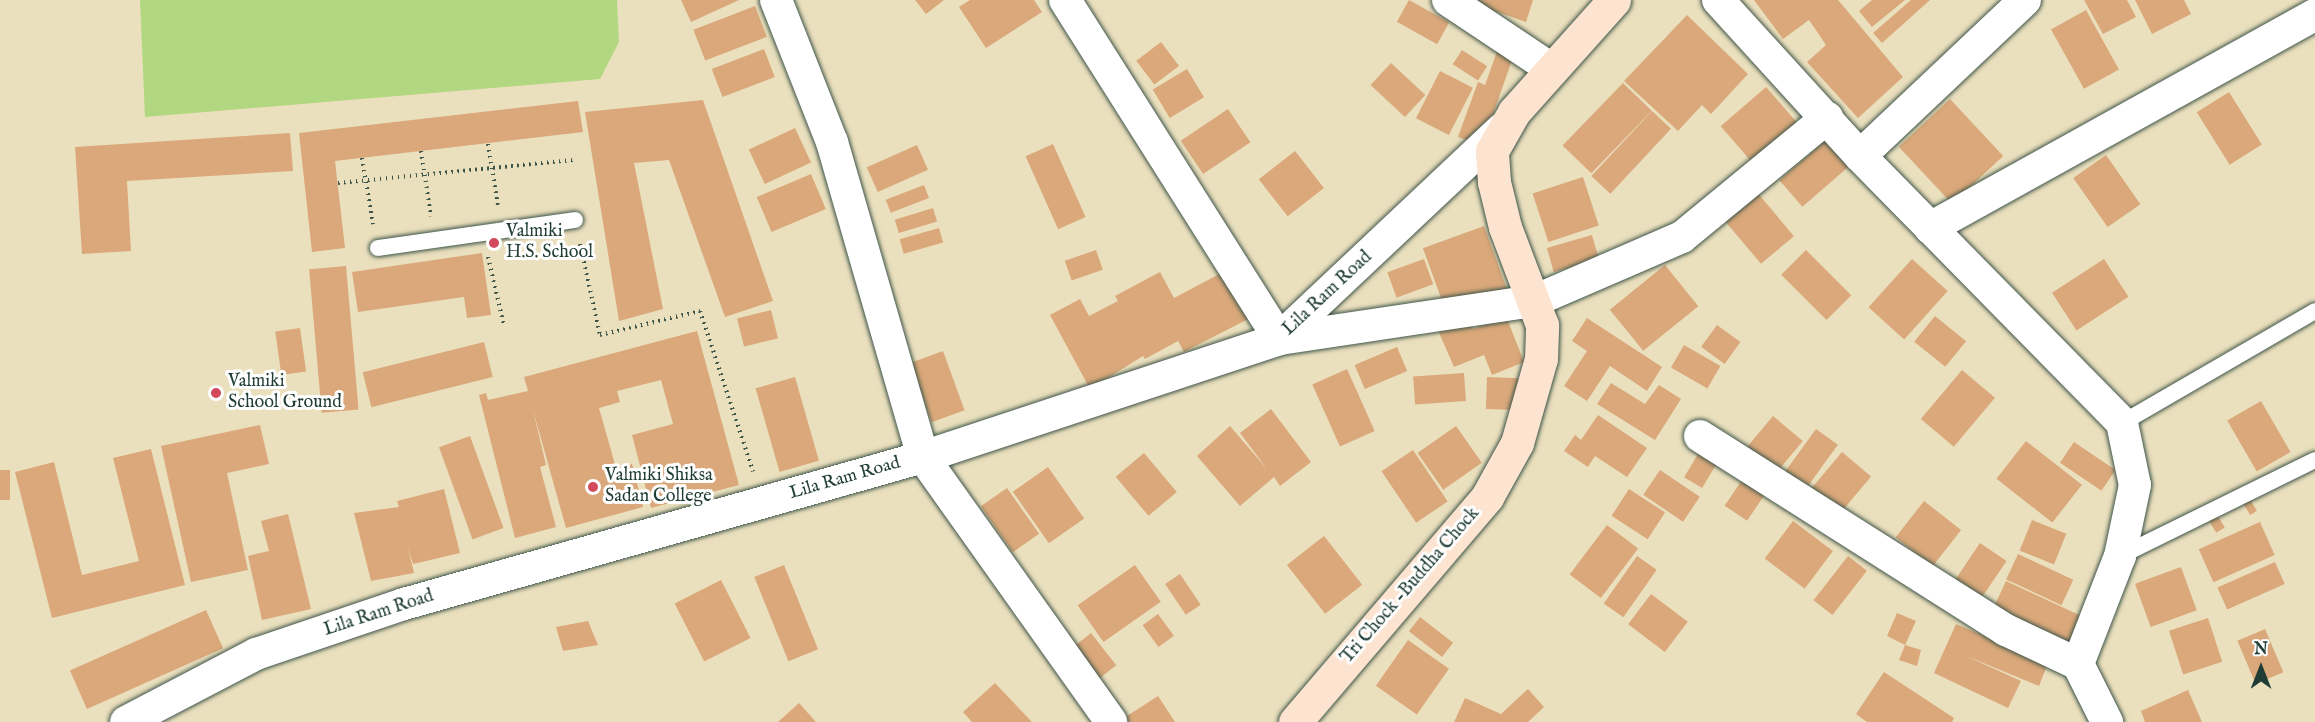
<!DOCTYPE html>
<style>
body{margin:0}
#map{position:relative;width:2315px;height:722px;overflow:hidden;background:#ebe0be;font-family:"IM FELL English",serif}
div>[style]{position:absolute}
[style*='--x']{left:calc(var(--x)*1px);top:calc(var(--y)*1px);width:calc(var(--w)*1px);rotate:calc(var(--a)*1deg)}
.green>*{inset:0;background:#b1d780}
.building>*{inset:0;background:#daa87a;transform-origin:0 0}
.path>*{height:4px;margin-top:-2px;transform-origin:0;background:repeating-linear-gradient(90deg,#3e5549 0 1.5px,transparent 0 6px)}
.roads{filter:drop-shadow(0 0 2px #3e5549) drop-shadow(0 0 2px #3e5549)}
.lane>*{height:16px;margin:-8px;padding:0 8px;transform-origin:8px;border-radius:8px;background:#fff}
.street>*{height:32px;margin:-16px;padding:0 16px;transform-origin:16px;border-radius:16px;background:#fff}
.secondary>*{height:33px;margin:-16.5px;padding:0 16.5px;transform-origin:16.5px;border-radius:16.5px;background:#fde4d1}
.dots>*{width:16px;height:16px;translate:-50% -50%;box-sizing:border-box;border:3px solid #fff;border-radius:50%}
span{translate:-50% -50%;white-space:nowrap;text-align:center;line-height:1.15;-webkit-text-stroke:6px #fff;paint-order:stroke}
.poi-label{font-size:18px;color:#1f3d34}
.left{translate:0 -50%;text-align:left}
.street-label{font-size:18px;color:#1f3d34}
.north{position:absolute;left:2231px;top:638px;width:60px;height:60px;-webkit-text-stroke:4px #fff;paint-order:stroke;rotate:0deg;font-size:16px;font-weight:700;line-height:24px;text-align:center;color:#1f3d34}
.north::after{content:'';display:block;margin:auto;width:21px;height:27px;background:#1f3d34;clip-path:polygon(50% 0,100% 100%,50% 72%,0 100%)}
</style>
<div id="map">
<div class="green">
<div style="clip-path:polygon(140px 0,617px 0,619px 42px,600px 79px,145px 117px)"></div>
</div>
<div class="building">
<div style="clip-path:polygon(681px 0,739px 0,691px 22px)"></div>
<div style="clip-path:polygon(915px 0,944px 0,926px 14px)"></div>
<div style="clip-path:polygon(970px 0,1034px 0,1042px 12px,986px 48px,959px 7px)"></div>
<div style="left:1409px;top:0;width:46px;height:25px;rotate:29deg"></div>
<div style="clip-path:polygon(1476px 0,1533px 0,1526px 22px,1474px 4px)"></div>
<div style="clip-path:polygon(1754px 0,1838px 0,1903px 77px,1858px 118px,1807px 62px,1826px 45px,1809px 20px,1783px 39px)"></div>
<div style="clip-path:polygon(1872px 0,1905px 0,1872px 27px,1859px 11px)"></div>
<div style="clip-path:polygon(1911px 0,1930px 0,1882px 43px,1873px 33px)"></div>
<div style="clip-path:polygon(2084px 0,2127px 0,2136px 17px,2103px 34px)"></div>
<div style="clip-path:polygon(2135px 0,2184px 0,2191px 14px,2152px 34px)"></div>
<div style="left:755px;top:6px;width:33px;height:66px;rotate:69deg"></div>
<div style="left:2086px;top:10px;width:68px;height:40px;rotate:61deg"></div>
<div style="clip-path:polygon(1687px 15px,1748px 74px,1711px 114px,1702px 105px,1678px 131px,1624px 81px)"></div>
<div style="left:1161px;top:42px;width:30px;height:31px;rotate:53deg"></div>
<div style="clip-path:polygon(1500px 43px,1516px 49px,1482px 145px,1458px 137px,1478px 82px,1485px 85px)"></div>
<div style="left:764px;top:49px;width:30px;height:56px;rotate:69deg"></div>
<div style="left:1462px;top:50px;width:30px;height:17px;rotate:33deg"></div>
<div style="left:1391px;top:63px;width:47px;height:30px;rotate:43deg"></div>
<div style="left:1187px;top:69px;width:33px;height:40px;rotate:59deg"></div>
<div style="left:1440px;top:71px;width:37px;height:53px;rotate:27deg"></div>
<div style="left:1623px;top:83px;width:40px;height:87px;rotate:44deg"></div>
<div style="left:1766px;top:87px;width:49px;height:60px;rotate:49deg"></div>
<div style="left:2229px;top:92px;width:62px;height:38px;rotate:58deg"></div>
<div style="left:1950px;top:99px;width:78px;height:70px;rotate:47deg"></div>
<div style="clip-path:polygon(703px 100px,773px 301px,725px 317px,669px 160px,634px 163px,663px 309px,619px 321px,585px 112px)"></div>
<div style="clip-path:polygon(578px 101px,583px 132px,335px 161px,345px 248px,312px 252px,299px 133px)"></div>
<div style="left:1228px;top:109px;width:40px;height:57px;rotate:56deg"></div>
<div style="left:1652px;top:111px;width:26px;height:89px;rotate:43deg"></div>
<div style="left:795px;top:128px;width:38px;height:51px;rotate:65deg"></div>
<div style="clip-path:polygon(290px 133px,293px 171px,127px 181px,131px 251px,82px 254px,75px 147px)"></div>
<div style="left:1827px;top:139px;width:35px;height:63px;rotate:49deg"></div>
<div style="left:1053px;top:144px;width:80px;height:30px;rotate:66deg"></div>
<div style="left:917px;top:145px;width:27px;height:55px;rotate:66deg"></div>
<div style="left:1295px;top:151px;width:47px;height:46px;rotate:52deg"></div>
<div style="left:2106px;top:155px;width:60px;height:40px;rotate:55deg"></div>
<div style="left:811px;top:174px;width:38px;height:59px;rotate:67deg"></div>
<div style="left:1583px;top:177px;width:51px;height:53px;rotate:72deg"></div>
<div style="left:924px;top:185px;width:14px;height:41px;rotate:69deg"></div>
<div style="left:1756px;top:191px;width:59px;height:43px;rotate:50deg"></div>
<div style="left:933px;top:208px;width:14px;height:40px;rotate:73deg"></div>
<div style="left:1484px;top:226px;width:66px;height:65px;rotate:70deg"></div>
<div style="left:939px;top:228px;width:15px;height:41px;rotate:74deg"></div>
<div style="left:1592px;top:235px;width:25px;height:47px;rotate:74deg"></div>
<div style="left:1096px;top:250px;width:21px;height:33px;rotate:71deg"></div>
<div style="left:1806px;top:250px;width:64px;height:35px;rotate:45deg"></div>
<div style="clip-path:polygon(482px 253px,491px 315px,467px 318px,464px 297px,358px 312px,352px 272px)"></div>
<div style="left:1424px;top:259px;width:27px;height:39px;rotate:70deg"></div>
<div style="left:1912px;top:259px;width:48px;height:65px;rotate:42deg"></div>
<div style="left:2104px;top:259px;width:45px;height:62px;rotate:57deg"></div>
<div style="left:1665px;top:265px;width:53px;height:71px;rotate:51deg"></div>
<div style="left:346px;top:266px;width:144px;height:37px;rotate:85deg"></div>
<div style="clip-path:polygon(1227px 270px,1252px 317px,1184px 352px,1178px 341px,1145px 359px,1143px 356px,1090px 389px,1050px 315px,1080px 299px,1089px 316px,1118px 301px,1115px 296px,1160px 272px,1174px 298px)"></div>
<div style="left:771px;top:310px;width:29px;height:35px;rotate:76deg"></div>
<div style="clip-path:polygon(1468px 316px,1473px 329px,1506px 316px,1524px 362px,1492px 375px,1484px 355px,1454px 367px,1437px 328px)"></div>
<div style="left:1935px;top:316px;width:40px;height:33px;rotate:39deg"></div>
<div style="clip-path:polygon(1587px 318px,1662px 367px,1647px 391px,1610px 366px,1587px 401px,1564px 386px,1587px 351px,1572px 341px)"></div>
<div style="left:1717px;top:325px;width:29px;height:27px;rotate:36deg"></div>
<div style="left:300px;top:328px;width:44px;height:25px;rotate:82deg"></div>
<div style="clip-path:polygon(697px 331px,739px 485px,651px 508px,632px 435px,673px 424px,661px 380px,617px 391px,620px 402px,599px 408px,616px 468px,632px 464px,643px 507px,566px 528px,533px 410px,546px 465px,540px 467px,556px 527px,515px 538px,479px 395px,486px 393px,488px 400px,528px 391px,524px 377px)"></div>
<div style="left:484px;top:342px;width:36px;height:125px;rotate:76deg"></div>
<div style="left:1684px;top:345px;width:42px;height:26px;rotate:30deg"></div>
<div style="left:1397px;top:347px;width:26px;height:46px;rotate:67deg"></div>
<div style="left:943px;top:351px;width:63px;height:35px;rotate:70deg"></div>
<div style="left:1347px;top:369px;width:68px;height:38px;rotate:66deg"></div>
<div style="left:1962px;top:370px;width:43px;height:64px;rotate:40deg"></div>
<div style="left:1464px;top:373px;width:28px;height:51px;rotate:86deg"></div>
<div style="left:795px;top:377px;width:87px;height:41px;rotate:74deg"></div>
<div style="left:1487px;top:377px;width:34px;height:32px;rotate:2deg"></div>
<div style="clip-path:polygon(1611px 383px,1645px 404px,1659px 385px,1681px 399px,1655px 440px,1597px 404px)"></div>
<div style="left:2261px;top:401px;width:59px;height:39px;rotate:60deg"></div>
<div style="clip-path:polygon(1271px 409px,1311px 462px,1280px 486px,1274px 477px,1240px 506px,1197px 456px,1230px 426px,1267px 469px,1240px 433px)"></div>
<div style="clip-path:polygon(1598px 415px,1647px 448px,1627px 477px,1595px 456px,1588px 467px,1564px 451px,1575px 435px,1581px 440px)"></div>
<div style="left:1773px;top:416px;width:39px;height:42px;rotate:40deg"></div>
<div style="clip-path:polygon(260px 425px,269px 464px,227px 473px,248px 570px,191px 582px,161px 446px)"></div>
<div style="left:1456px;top:426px;width:45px;height:47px;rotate:55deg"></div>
<div style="left:1816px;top:429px;width:27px;height:53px;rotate:36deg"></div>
<div style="left:470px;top:436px;width:98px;height:33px;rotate:70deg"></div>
<div style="left:2026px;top:441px;width:71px;height:48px;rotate:38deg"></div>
<div style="left:2074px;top:442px;width:50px;height:25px;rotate:34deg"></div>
<div style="clip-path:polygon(151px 449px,185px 585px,52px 618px,15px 472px,54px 462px,82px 575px,139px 561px,113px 458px)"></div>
<div style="left:1413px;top:450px;width:62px;height:38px;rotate:56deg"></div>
<div style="left:1842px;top:452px;width:38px;height:50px;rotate:40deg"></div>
<div style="left:1144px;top:453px;width:51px;height:37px;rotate:50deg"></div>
<div style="left:1698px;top:454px;width:21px;height:27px;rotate:31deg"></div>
<div style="left:1048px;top:467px;width:63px;height:43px;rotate:55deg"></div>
<div style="left:0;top:470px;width:10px;height:30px"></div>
<div style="left:1660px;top:470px;width:48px;height:30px;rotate:34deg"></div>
<div style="left:1742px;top:480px;width:27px;height:31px;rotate:34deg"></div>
<div style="left:1007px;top:488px;width:56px;height:32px;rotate:55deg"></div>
<div style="clip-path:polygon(444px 489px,460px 553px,413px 564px,408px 548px,414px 573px,371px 581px,354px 513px,399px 507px,397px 501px)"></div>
<div style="left:1629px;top:489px;width:43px;height:32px;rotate:33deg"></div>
<div style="left:2249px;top:498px;width:15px;height:8px;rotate:58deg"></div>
<div style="left:1924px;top:501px;width:47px;height:46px;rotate:38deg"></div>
<div style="left:2216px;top:513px;width:17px;height:10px;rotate:59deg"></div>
<div style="clip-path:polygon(288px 514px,311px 609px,262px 620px,248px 556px,269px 551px,261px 521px)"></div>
<div style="left:2032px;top:520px;width:37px;height:33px;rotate:22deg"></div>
<div style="left:1793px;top:521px;width:50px;height:47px;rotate:37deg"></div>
<div style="left:2260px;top:522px;width:36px;height:67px;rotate:66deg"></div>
<div style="left:1607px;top:525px;width:39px;height:62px;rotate:37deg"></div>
<div style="left:1324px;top:536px;width:62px;height:47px;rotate:52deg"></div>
<div style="left:1980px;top:543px;width:32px;height:47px;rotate:34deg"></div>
<div style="left:2018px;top:554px;width:61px;height:28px;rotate:25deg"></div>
<div style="left:1637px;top:556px;width:24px;height:58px;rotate:35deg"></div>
<div style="left:1848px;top:556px;width:24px;height:56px;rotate:38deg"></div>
<div style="left:2275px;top:562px;width:24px;height:63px;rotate:66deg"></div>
<div style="left:784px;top:565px;width:91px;height:32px;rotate:68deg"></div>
<div style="left:1135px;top:565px;width:45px;height:70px;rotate:55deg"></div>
<div style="left:2181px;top:567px;width:46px;height:49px;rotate:70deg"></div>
<div style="left:1180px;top:574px;width:37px;height:18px;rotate:56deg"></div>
<div style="left:721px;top:580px;width:65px;height:52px;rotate:63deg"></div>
<div style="left:2006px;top:581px;width:86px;height:31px;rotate:25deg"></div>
<div style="left:1651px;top:594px;width:46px;height:38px;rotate:37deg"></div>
<div style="left:206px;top:610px;width:42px;height:149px;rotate:66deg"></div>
<div style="clip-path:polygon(1897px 613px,1916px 621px,1905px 645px,1921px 650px,1917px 666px,1899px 660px,1905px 645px,1887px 636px)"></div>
<div style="left:1158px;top:614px;width:27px;height:19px;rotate:54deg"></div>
<div style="left:1420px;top:617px;width:42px;height:18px;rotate:38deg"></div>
<div style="left:2208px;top:618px;width:46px;height:41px;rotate:72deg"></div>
<div style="clip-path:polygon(588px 621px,598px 645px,563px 651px,556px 627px)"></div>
<div style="clip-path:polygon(1956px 624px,2048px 663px,2039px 686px,1964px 655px,2021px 681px,2008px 708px,1934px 673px)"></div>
<div style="left:2265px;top:629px;width:47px;height:30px;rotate:67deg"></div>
<div style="left:1091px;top:633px;width:41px;height:23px;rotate:52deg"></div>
<div style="left:1408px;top:640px;width:50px;height:56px;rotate:35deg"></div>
<div style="clip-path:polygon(1884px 672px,1954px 718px,1952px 722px,1867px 722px,1856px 714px)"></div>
<div style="clip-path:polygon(995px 683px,1032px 722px,972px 722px,963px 712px)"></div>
<div style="clip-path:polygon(1528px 689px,1544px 707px,1528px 722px,1454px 722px,1465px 698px,1501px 714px)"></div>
<div style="clip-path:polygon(2188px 690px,2202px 722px,2145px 722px,2141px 711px)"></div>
<div style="clip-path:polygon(1158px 696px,1175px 722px,1126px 722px,1124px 718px)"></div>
<div style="clip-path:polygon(799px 703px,816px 722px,778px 722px)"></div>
</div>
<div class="path">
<div style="--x:488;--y:144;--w:63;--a:80.8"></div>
<div style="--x:421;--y:151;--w:66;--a:81.3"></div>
<div style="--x:362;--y:158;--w:67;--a:80.5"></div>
<div style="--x:338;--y:183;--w:236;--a:-5.6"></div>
<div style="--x:580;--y:244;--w:93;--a:77.6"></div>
<div style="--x:600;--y:335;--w:103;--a:-13.5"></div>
<div style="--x:700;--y:311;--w:169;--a:71.7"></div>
<div style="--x:488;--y:257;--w:71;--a:76.9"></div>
</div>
<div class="roads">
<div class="lane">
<div style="--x:378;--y:248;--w:199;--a:-8.1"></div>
<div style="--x:2122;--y:423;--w:223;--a:-30.1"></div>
<div style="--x:2120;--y:556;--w:217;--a:-26.2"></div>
</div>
<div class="street">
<div style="--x:776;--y:0;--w:153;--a:68.5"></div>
<div style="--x:832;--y:142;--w:328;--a:73.9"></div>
<div style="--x:923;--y:457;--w:325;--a:54.6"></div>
<div style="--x:1065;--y:0;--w:401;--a:57.7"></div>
<div style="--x:1279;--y:339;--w:258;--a:-8.5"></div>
<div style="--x:1534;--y:301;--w:161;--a:-23.4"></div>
<div style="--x:1682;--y:237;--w:188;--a:-39.4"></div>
<div style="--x:1448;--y:0;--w:126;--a:33.7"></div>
<div style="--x:1718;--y:0;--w:211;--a:47.7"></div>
<div style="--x:1860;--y:156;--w:374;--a:45.5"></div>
<div style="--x:2122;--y:423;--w:63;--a:78.2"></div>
<div style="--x:2135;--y:485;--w:73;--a:101.9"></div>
<div style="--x:2120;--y:556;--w:116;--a:111.3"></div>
<div style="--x:2078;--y:664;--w:65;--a:63.4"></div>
<div style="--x:1860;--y:156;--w:227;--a:-43.4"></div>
<div style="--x:1930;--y:228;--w:440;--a:-29"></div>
<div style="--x:1700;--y:436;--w:362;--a:32.4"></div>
<div style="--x:2006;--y:630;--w:80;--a:25.3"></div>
<div style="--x:126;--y:722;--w:147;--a:-27.6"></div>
<div style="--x:256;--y:654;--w:156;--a:-18.7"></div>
<div style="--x:404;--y:604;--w:539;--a:-15.81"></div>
<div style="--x:923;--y:457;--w:375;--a:-18.3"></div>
<div style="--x:1279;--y:339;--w:306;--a:-43.3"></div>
</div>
<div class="secondary">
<div style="--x:1295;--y:722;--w:296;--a:-49.5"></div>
<div style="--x:1487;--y:497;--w:62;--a:-60.9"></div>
<div style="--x:1517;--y:443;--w:87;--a:-74.1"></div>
<div style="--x:1541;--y:359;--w:34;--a:-88"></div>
<div style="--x:1542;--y:325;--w:105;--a:-110.7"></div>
<div style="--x:1505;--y:227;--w:46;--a:-103.7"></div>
<div style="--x:1494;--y:182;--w:31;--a:-94"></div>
<div style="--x:1492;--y:151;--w:45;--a:-60.6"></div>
<div style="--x:1514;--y:112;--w:150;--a:-48.2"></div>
</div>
</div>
<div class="dots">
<div style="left:494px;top:243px;background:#d1495b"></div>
<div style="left:216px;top:393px;background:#d1495b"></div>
<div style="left:593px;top:487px;background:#d1495b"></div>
</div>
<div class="poi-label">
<span class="left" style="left:506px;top:243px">Valmiki<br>H.S. School</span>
<span class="left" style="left:228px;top:393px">Valmiki<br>School Ground</span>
<span class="left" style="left:605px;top:487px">Valmiki Shiksa<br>Sadan College</span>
</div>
<div class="street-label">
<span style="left:1328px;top:294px;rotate:-43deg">Lila Ram Road</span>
<span style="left:845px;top:479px;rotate:-16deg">Lila Ram Road</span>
<span style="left:1411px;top:586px;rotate:-49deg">Tri Chock -Buddha Chock</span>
<span style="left:379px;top:614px;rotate:-18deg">Lila Ram Road</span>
</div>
<div class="north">N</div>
</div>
